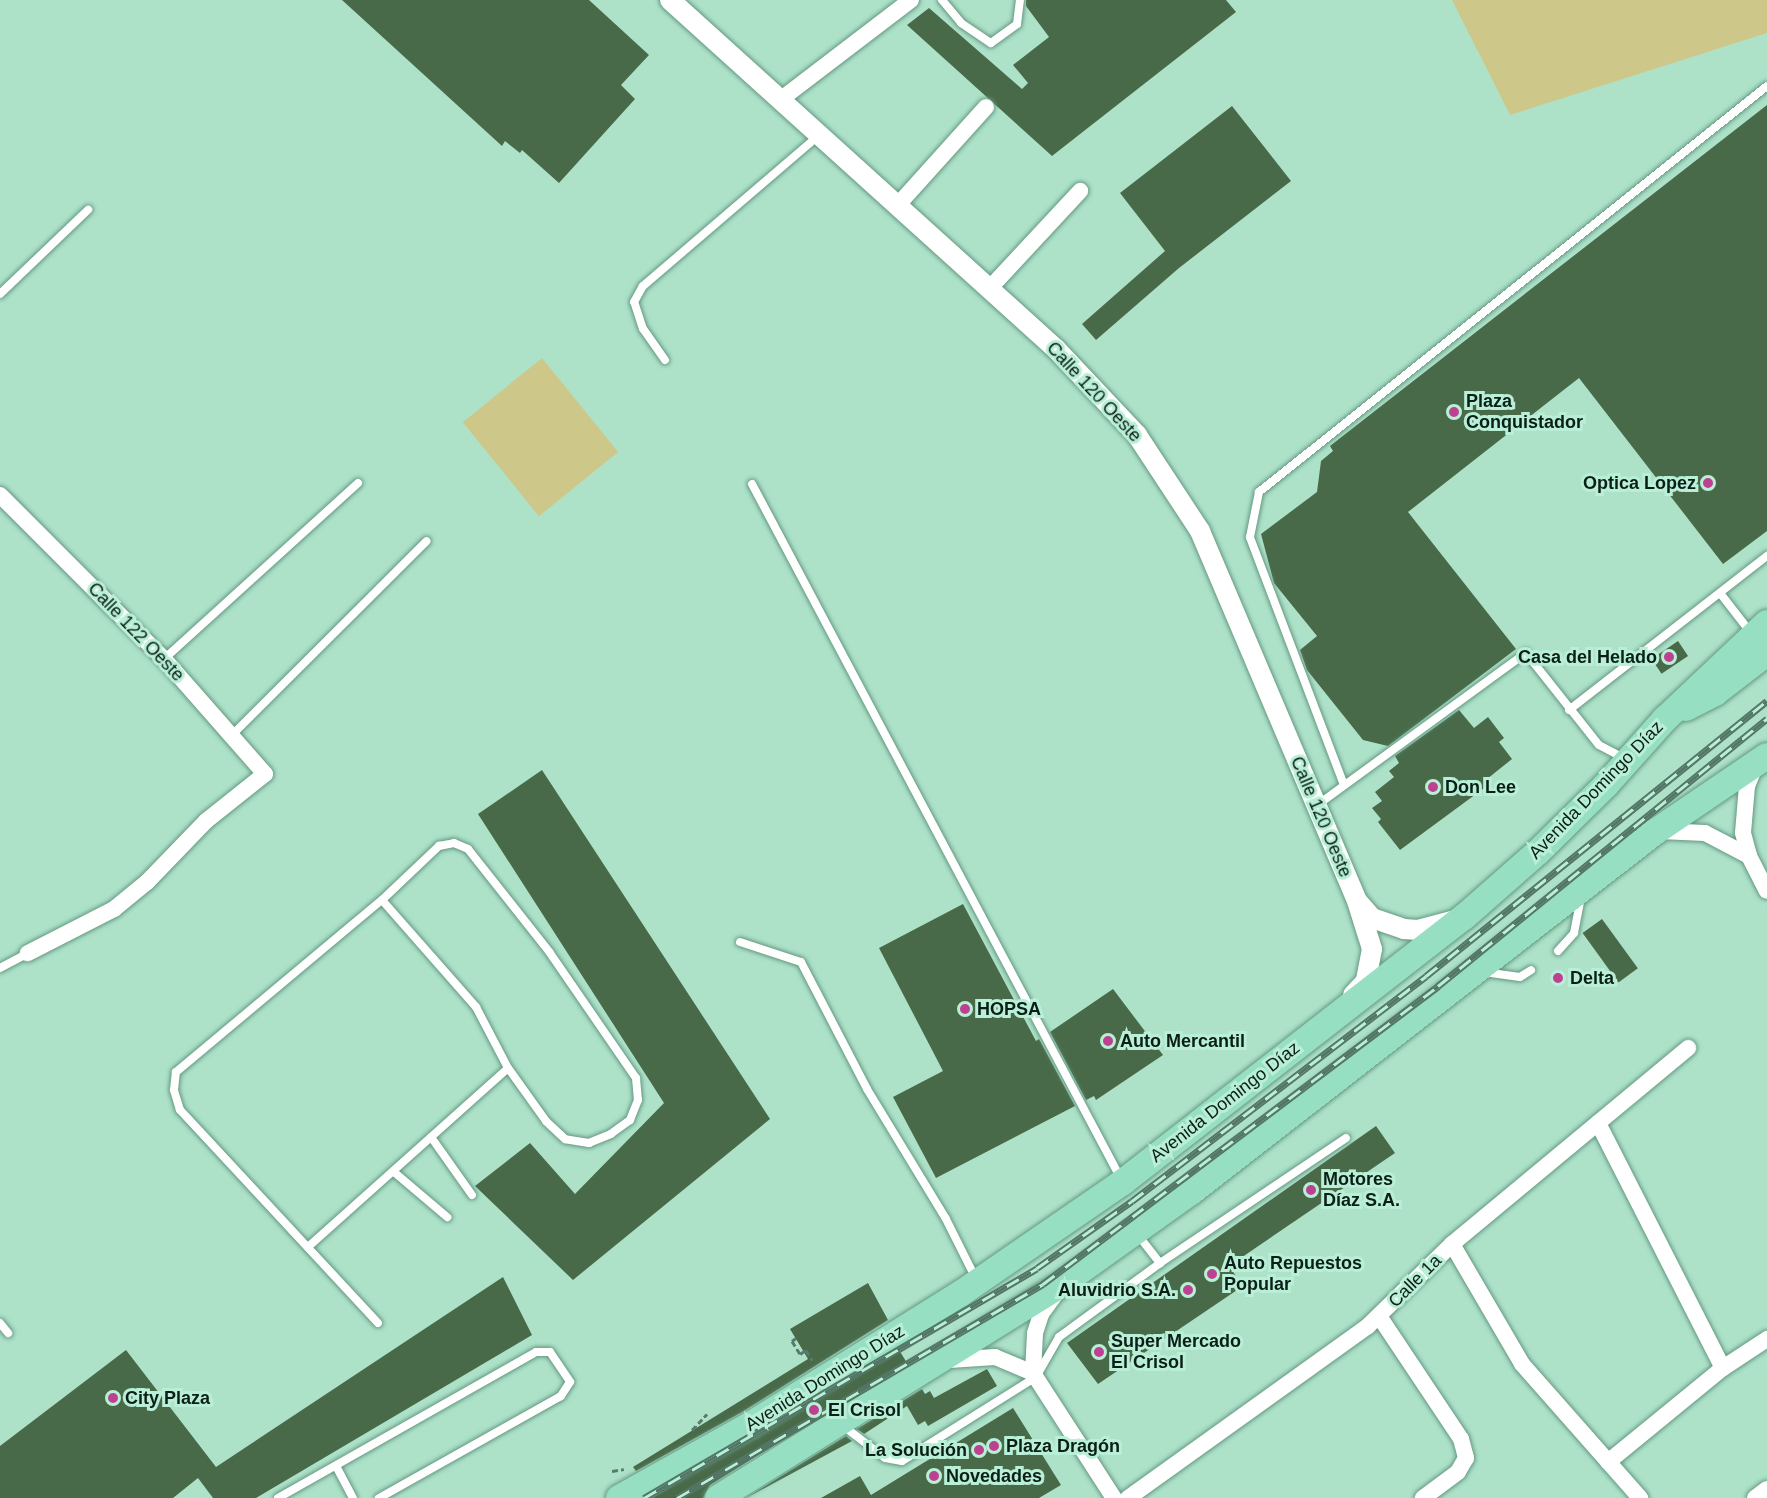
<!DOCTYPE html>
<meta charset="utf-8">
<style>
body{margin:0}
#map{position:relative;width:1767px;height:1498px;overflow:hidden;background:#ade2c9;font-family:Arial,sans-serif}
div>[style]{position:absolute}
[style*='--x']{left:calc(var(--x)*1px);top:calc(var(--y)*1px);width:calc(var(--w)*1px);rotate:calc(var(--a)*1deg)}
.green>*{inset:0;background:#cdc889;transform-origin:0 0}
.building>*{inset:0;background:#496a48;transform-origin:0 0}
.path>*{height:3px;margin-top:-1.5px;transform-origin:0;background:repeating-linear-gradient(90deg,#567a6b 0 6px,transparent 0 9px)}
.roads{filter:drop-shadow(0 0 2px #659881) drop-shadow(0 0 2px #659881)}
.service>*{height:8px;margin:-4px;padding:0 4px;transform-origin:4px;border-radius:4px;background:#fff}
.minor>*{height:16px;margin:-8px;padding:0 8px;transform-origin:8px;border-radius:8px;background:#fff}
.tertiary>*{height:20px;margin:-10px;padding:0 10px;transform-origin:10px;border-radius:10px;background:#fff}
.primary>*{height:26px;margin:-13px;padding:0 13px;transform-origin:13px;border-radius:13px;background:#97dfc2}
.rail>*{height:7px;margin-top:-3.5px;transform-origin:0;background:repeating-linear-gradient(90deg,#b9efd6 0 14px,#537667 0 28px);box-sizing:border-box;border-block:2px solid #537667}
.dots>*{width:16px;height:16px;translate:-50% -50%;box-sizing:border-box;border:3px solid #b9efd6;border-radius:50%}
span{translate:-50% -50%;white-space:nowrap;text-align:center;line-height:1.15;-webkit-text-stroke:6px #b9efd6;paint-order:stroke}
.street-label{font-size:18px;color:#0a1f17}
.poi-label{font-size:18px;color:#0a1f17;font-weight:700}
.left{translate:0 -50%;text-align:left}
.right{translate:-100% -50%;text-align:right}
</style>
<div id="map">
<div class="green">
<div style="clip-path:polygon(1452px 0,1767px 0,1767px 33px,1510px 115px)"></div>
<div style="left:542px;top:358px;width:121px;height:102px;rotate:51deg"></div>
</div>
<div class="building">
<div style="clip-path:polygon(342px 0,589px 0,649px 55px,621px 85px,635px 99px,559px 183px,522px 150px,520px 153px,505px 141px,502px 146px)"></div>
<div style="clip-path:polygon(1026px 0,1226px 0,1236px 12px,1052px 156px,907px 25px,929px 8px,1022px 89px,1028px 83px,1013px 65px,1049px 37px,1026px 6px)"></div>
<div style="clip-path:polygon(1767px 105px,1767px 531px,1723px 564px,1579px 378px,1408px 512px,1516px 649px,1388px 746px,1363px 740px,1307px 670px,1300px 650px,1317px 636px,1274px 583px,1261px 534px,1317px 492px,1321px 461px,1333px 451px,1330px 446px)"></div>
<div style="clip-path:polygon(1232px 106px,1291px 181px,1179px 268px,1096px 340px,1082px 324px,1165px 251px,1120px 193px)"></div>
<div style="left:1678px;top:641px;width:18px;height:32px;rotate:56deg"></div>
<div style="clip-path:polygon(1459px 710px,1474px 728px,1488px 717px,1504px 738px,1499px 742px,1512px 759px,1487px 779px,1491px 783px,1400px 850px,1378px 822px,1381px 819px,1372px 808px,1382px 801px,1375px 792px,1394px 777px,1389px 771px,1399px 763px,1395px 756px)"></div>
<div style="clip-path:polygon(542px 770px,770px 1119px,573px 1280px,475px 1186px,530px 1143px,575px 1194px,664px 1103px,478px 814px)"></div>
<div style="clip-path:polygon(963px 904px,1036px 1041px,1039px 1039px,1075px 1106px,936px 1178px,893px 1097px,943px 1071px,879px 948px)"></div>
<div style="left:1602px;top:919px;width:61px;height:24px;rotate:54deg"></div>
<div style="clip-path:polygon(1113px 989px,1163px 1055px,1096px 1100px,1094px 1096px,1086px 1100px,1050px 1032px)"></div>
<div style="clip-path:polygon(1376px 1126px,1395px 1153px,1229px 1266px,1243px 1286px,1098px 1384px,1067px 1343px)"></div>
<div style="clip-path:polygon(503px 1277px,532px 1335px,256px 1498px,213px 1498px,198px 1478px,173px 1498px,0 1498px,0 1446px,126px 1350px,216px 1467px)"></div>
<div style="clip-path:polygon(868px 1283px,888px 1320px,742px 1412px,636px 1471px,633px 1467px,808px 1359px,790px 1329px)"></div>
<div style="clip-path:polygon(899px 1350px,907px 1363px,710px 1485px,703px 1498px,652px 1498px)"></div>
<div style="clip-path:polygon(987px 1369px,997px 1386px,928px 1426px,925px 1421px,918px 1425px,907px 1406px,864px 1434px,857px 1429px,922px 1389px,925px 1394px,930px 1391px,934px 1398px)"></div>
<div style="clip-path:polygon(1013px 1408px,1061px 1485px,1039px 1498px,821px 1498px,860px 1476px,871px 1495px)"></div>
<div style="clip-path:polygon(846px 1436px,852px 1441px,746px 1498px)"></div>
</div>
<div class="path">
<div style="--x:796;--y:1338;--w:5;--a:143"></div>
<div style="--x:792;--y:1341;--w:15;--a:58"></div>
<div style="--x:800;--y:1354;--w:7;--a:-34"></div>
<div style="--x:806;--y:1350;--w:12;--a:59"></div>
<div style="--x:692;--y:1430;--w:22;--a:-47"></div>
<div style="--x:612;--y:1471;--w:12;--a:-9"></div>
</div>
<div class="roads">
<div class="service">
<div style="--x:942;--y:0;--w:30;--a:50"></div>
<div style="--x:961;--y:23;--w:36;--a:34"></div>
<div style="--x:991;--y:43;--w:32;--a:-36"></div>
<div style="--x:1017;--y:24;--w:24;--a:-83"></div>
<div style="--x:0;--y:294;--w:122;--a:-43.7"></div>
<div style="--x:665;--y:360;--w:38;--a:-125"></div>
<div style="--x:643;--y:329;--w:28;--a:-108"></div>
<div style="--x:634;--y:302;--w:18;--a:-61"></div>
<div style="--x:643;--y:286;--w:232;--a:-40.6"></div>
<div style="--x:752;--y:484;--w:787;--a:62.03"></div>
<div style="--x:1720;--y:593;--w:51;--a:52.2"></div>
<div style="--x:164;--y:659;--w:262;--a:-42.2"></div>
<div style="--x:1569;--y:710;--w:251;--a:-37.9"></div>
<div style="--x:231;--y:736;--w:276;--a:-44.9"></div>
<div style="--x:1344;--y:785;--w:265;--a:-110.8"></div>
<div style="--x:1250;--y:537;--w:46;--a:-78.7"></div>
<div style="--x:1259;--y:492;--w:650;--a:-38.63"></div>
<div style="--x:1316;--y:806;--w:260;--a:-36.1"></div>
<div style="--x:1526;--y:653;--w:117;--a:51.6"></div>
<div style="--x:1599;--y:745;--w:30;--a:28"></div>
<div style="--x:740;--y:942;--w:64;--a:18.2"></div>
<div style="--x:801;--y:962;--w:143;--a:62.5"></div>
<div style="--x:867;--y:1089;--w:152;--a:58.7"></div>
<div style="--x:946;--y:1219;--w:67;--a:63.4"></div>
<div style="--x:1558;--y:951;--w:24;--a:-48"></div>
<div style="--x:1574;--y:933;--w:38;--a:-79"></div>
<div style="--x:0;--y:968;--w:32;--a:-28"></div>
<div style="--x:1484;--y:972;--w:36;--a:8"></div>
<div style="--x:1520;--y:977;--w:13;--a:-32"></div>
<div style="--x:431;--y:1137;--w:71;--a:54.7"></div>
<div style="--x:394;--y:1172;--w:70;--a:40.3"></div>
<div style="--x:1138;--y:1235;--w:36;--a:52"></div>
<div style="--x:308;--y:1247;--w:268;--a:-41.8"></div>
<div style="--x:0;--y:1323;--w:13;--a:51"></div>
<div style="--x:378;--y:1323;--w:291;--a:-132.9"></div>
<div style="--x:180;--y:1110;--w:21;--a:-107"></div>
<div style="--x:174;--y:1090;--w:18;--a:-84"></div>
<div style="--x:176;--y:1072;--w:268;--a:-39.9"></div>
<div style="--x:382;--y:900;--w:79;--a:-43.5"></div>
<div style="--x:439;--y:846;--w:15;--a:-11"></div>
<div style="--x:454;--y:843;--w:15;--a:23"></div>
<div style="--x:468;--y:849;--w:132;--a:51.7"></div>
<div style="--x:550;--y:953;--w:152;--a:55.5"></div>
<div style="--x:636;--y:1078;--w:22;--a:85"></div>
<div style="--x:638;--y:1100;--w:22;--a:112"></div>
<div style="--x:630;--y:1120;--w:24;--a:144"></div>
<div style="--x:611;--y:1134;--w:24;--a:158"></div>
<div style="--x:589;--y:1143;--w:24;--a:-171"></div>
<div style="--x:565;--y:1139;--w:26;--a:-137"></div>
<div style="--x:546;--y:1121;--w:65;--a:-125.6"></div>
<div style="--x:508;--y:1068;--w:69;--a:-117.7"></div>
<div style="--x:476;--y:1007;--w:142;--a:-131.3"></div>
<div style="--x:842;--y:1425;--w:54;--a:37.5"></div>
<div style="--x:885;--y:1458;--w:17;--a:10"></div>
<div style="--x:902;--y:1461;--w:158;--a:-32.1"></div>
<div style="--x:1036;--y:1377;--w:46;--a:-60.1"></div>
<div style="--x:1059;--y:1337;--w:125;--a:-36.2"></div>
<div style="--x:1160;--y:1263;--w:224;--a:-33.9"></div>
<div style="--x:336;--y:1466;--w:36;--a:62"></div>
<div style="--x:278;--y:1498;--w:296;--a:-29.5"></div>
<div style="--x:536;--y:1352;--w:14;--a:0"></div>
<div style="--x:550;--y:1352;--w:36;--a:56"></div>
<div style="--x:570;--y:1382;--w:17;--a:123"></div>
<div style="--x:561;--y:1396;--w:209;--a:150.7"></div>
</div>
<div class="minor">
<div style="--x:780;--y:100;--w:165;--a:-37.4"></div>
<div style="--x:897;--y:206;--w:133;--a:-48"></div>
<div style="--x:989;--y:289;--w:134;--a:-47.1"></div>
<div style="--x:0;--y:495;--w:232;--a:45"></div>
<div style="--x:164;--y:659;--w:153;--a:48.7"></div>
<div style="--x:265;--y:774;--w:75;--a:141.5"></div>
<div style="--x:206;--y:821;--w:85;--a:134"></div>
<div style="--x:147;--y:882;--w:43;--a:140.7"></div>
<div style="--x:114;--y:909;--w:97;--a:152.9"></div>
<div style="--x:1756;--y:764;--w:24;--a:112"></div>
<div style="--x:1747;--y:786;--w:47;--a:94.9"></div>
<div style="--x:1743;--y:833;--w:24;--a:75"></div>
<div style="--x:1749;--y:856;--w:39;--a:63"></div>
<div style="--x:1660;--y:831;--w:45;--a:2.5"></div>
<div style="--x:1705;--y:833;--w:50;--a:27.6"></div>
<div style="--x:1598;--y:1123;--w:275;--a:63"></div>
<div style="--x:1452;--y:1244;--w:139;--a:59.7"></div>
<div style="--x:1522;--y:1364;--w:179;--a:48.6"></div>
<div style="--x:1379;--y:1316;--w:148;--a:56.3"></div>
<div style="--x:1461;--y:1439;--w:20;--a:75"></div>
<div style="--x:1466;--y:1458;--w:16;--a:120"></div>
<div style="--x:1458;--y:1472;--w:44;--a:143.4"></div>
<div style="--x:949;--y:1360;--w:46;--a:-3.7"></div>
<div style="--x:995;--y:1357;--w:41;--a:22.8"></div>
<div style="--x:1033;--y:1373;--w:149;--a:57.1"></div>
<div style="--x:1033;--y:1373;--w:40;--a:-87.1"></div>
<div style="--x:1035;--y:1333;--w:20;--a:-72"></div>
<div style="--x:1041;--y:1314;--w:29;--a:-54"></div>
<div style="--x:1608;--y:1462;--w:149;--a:-39.3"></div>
<div style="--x:1723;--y:1368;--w:53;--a:-33.4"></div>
<div style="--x:1128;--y:1498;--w:295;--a:-35.6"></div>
<div style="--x:1368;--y:1326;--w:117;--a:-44.3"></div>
<div style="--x:1452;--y:1244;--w:307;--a:-39.7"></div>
<div style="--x:1755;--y:1498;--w:15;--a:-37"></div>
</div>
<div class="tertiary">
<div style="--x:670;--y:0;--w:520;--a:42.12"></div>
<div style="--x:1056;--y:349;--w:118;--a:46.7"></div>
<div style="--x:1137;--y:435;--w:115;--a:56.7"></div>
<div style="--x:1200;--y:531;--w:402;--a:67"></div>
<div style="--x:1357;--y:901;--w:50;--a:72.6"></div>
<div style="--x:1372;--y:949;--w:33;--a:101"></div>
<div style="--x:1366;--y:981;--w:19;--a:133"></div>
<div style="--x:1359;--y:903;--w:20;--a:49"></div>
<div style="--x:1372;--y:918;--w:34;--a:19"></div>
<div style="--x:1404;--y:929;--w:14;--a:4"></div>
<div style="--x:1418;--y:930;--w:38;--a:-15"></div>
</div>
<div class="primary">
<div style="--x:1686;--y:708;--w:33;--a:-27"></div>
<div style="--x:1715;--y:693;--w:66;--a:-37.6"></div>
<div style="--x:619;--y:1498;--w:150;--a:-29.1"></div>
<div style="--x:750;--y:1425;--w:248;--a:-32"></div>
<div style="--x:960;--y:1294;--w:198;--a:-34.5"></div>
<div style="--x:1123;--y:1182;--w:432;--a:-37.9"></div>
<div style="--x:1464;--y:917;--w:98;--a:-41.3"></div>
<div style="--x:1538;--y:852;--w:95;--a:-44.6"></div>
<div style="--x:1606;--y:785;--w:89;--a:-48.2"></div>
<div style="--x:1665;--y:719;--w:140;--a:-43.3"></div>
<div style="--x:718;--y:1498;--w:410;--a:-31.9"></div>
<div style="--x:1066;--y:1281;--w:153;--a:-35.5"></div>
<div style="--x:1191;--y:1192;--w:587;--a:-37.81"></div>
<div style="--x:1655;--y:832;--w:135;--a:-34.2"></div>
</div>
</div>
<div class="rail">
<div style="--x:644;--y:1498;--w:455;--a:-30.3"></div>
<div style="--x:1037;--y:1268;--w:116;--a:-35.2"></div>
<div style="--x:1132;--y:1201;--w:370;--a:-37.4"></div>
<div style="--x:1426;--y:976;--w:438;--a:-38.9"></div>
<div style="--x:677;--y:1498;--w:424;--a:-30.3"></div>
<div style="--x:1043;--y:1284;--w:495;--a:-37"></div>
<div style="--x:1438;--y:986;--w:424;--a:-39.1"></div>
</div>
<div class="dots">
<div style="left:1454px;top:412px;background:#bc4191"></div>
<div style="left:1708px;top:483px;background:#bc4191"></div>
<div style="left:1669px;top:657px;background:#bc4191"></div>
<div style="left:1433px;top:787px;background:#bc4191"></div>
<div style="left:1558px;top:978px;background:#bc4191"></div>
<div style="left:965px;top:1009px;background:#bc4191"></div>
<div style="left:1108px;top:1041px;background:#bc4191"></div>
<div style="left:1311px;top:1190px;background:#bc4191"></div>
<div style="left:1212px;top:1274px;background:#bc4191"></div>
<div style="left:1188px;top:1290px;background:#bc4191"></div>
<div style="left:1099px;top:1352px;background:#bc4191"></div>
<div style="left:113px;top:1398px;background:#bc4191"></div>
<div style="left:814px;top:1410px;background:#bc4191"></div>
<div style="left:994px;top:1446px;background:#bc4191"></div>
<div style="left:979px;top:1450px;background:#bc4191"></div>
<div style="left:934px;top:1476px;background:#bc4191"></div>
</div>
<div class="street-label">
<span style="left:1094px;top:392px;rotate:47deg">Calle 120 Oeste</span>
<span style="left:136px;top:632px;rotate:46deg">Calle 122 Oeste</span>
<span style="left:1596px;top:790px;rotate:-46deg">Avenida Domingo Díaz</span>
<span style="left:1321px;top:817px;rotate:67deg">Calle 120 Oeste</span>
<span style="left:1225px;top:1102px;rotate:-38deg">Avenida Domingo Díaz</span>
<span style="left:1415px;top:1281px;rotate:-45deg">Calle 1a</span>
<span style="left:825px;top:1378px;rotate:-32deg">Avenida Domingo Díaz</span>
</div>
<div class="poi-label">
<span class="left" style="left:1466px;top:412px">Plaza<br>Conquistador</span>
<span class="right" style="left:1696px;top:483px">Optica Lopez</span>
<span class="right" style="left:1657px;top:657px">Casa del Helado</span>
<span class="left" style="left:1445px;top:787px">Don Lee</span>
<span class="left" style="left:1570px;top:978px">Delta</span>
<span class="left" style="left:977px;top:1009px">HOPSA</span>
<span class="left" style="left:1120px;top:1041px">Auto Mercantil</span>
<span class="left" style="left:1323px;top:1190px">Motores<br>Díaz S.A.</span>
<span class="left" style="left:1224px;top:1274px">Auto Repuestos<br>Popular</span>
<span class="right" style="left:1176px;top:1290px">Aluvidrio S.A.</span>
<span class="left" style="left:1111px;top:1352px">Super Mercado<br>El Crisol</span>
<span class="left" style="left:125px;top:1398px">City Plaza</span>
<span class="left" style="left:828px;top:1410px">El Crisol</span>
<span class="left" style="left:1006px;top:1446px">Plaza Dragón</span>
<span class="right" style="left:967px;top:1450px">La Solución</span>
<span class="left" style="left:946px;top:1476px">Novedades</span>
</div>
</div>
